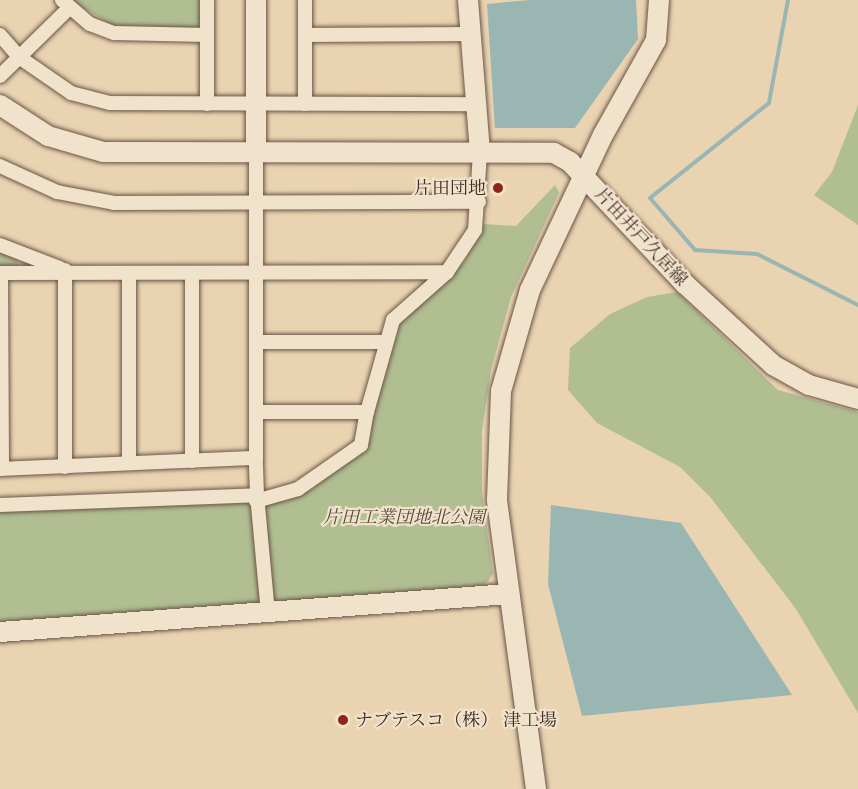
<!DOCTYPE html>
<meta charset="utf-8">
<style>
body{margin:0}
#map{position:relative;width:858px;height:789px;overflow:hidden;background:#ead3b1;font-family:"Libre Caslon Text","Noto Serif JP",serif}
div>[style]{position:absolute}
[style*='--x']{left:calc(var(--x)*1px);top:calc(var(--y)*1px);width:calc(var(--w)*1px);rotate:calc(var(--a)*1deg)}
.green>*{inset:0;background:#b0be91}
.water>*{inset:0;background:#99b6b3}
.stream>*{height:4px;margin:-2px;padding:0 2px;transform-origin:2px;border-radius:2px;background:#99b6b3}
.roads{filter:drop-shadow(0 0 2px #6a5547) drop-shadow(0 0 2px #6a5547)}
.street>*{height:14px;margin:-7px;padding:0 7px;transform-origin:7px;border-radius:7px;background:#f1e2cc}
.secondary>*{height:20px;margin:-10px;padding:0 10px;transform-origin:10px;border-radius:10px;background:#f1e2cc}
.dots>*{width:16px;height:16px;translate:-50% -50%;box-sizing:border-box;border:3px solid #f1e2cc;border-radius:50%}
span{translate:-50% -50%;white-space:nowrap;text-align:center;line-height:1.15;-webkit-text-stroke:4.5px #f1e2cc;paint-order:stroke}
.poi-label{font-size:18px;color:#402b24}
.right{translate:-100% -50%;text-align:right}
.left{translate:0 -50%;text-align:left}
.street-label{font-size:18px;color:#402b24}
.park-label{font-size:18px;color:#56483a;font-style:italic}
</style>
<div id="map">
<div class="green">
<div style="clip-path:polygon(70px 0,202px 0,201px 22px,196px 29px,114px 26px)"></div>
<div style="clip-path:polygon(858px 105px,858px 225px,814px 195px,832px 172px)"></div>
<div style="clip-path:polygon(555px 185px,559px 193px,511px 297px,491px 370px,482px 431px,482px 492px,493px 574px,481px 591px,0 624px,0 509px,268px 502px,364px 448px,402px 317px,465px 261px,483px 224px,516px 226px)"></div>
<div style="clip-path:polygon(0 251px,17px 258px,18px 266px,0 267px)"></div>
<div style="clip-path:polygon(677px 292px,778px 390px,858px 412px,858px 713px,796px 609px,711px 498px,680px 467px,597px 423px,568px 390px,570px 348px,610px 314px,647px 297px)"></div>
</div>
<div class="water">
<div style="clip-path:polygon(530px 0,636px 0,638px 39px,575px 128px,495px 128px,487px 4px)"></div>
<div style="clip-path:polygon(551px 505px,681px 523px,792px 695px,582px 716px,548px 584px)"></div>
</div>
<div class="stream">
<div style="--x:788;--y:0;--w:105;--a:100.5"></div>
<div style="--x:769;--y:103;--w:152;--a:141.4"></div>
<div style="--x:650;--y:198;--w:69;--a:49.1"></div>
<div style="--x:695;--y:250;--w:62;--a:3.7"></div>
<div style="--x:757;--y:254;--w:113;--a:26.8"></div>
</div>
<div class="roads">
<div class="street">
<div style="--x:62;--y:0;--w:37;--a:41"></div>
<div style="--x:90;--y:24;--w:26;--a:21"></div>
<div style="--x:114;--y:33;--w:93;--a:1.2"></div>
<div style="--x:207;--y:0;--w:104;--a:90"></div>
<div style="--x:305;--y:0;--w:104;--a:90"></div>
<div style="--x:0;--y:35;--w:29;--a:49"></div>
<div style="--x:19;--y:57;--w:63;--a:34.7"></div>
<div style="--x:71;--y:93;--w:40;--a:14.4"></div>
<div style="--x:110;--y:103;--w:367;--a:0.2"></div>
<div style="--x:305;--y:35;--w:166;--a:-0.3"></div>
<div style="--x:0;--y:76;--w:97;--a:-44.6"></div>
<div style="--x:0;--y:166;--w:63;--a:24.5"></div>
<div style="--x:57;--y:192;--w:58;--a:10.9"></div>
<div style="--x:114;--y:203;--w:365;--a:-0.2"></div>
<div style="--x:0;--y:245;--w:64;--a:21"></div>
<div style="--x:65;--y:270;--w:197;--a:90"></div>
<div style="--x:0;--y:273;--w:447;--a:-0.1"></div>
<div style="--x:1;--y:273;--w:196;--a:89.7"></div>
<div style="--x:129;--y:274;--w:189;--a:90"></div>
<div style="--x:256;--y:342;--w:128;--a:0"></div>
<div style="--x:256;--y:412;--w:111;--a:0"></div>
<div style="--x:367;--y:412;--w:96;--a:-74.2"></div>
<div style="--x:393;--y:320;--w:72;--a:-41.6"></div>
<div style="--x:447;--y:272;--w:50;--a:-56.3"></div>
<div style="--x:475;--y:230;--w:77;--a:-86.3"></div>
<div style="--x:192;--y:461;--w:188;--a:-90"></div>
<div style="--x:0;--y:469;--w:256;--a:-2.5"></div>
<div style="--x:256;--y:458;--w:304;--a:-90"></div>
<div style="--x:257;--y:495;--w:120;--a:84.7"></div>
<div style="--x:256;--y:501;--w:44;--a:-15.9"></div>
<div style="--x:298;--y:489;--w:77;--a:-34.9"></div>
<div style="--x:361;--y:445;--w:34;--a:-80"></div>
<div style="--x:0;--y:505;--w:257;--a:-2.2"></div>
<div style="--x:257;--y:495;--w:37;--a:-92"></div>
</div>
<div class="secondary">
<div style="--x:256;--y:0;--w:154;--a:90"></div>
<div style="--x:468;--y:0;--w:153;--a:85.5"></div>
<div style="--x:0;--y:105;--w:57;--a:32.9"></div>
<div style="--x:48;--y:136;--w:57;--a:16.2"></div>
<div style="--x:103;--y:152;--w:451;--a:0.1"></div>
<div style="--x:554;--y:153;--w:18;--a:29"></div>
<div style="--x:570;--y:162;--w:168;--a:46.7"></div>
<div style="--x:685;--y:284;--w:120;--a:42.6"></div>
<div style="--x:773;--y:365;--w:41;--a:29.1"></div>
<div style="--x:809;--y:385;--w:51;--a:15.9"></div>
<div style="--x:0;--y:632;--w:510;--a:-4.27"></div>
<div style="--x:536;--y:789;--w:292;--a:-97.7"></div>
<div style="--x:497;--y:500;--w:109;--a:-87.9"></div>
<div style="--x:501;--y:391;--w:105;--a:-74"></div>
<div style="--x:530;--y:290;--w:171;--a:-64.8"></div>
<div style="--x:603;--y:135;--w:109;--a:-60.8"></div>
<div style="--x:656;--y:40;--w:40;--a:-85.7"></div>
</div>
</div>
<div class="dots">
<div style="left:498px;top:188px;background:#8f2418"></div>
<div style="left:343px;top:720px;background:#8f2418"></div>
</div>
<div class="poi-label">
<span class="right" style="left:486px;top:188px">片田団地</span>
<span class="left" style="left:355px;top:720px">ナブテスコ（株） 津工場</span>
</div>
<div class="street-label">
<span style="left:641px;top:237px;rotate:47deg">片田井戸久居線</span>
</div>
<div class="park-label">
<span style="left:404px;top:517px">片田工業団地北公園</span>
</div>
</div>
